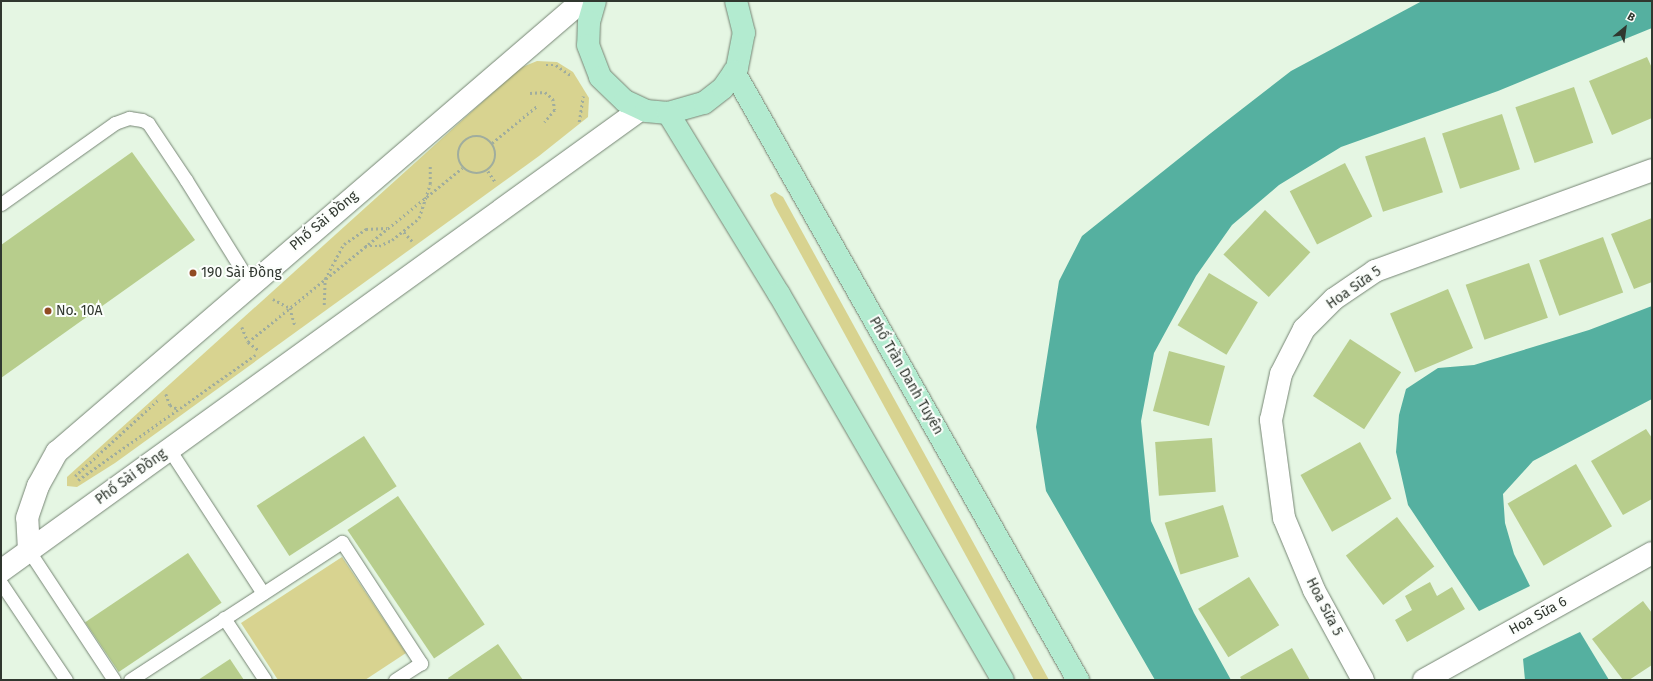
<!DOCTYPE html>
<meta charset="utf-8">
<style>
body{margin:0}
#map{position:relative;width:1653px;height:681px;overflow:hidden;background:#e5f6e3;font-family:"Fira Sans",sans-serif}
div>[style]{position:absolute}
[style*='--x']{left:calc(var(--x)*1px);top:calc(var(--y)*1px);width:calc(var(--w)*1px);rotate:calc(var(--a)*1deg)}
.green>*{inset:0;background:#d8d390}
.water>*{inset:0;background:#55b0a0}
.building>*{inset:0;background:#b7cd8c;transform-origin:0 0}
.path>*{height:2.5px;margin-top:-1.25px;transform-origin:0;background:repeating-linear-gradient(90deg,#a0ad9e 0 2px,transparent 0 5px)}
.path>.ring{margin:-1.25px;padding:0;box-sizing:content-box;background:none;border:2.5px solid #a0ad9e;border-radius:50%}
.roads{filter:drop-shadow(0 0 1px #768574) drop-shadow(0 0 1px #768574)}
.service>*{height:13px;margin:-6.5px;padding:0 6.5px;transform-origin:6.5px;border-radius:6.5px;background:#fff}
.minor>*{height:22px;margin:-11px;padding:0 11px;transform-origin:11px;border-radius:11px;background:#fff}
.tertiary>*{height:22px;margin:-11px;padding:0 11px;transform-origin:11px;border-radius:11px;background:#fff}
.primary>*{height:22px;margin:-11px;padding:0 11px;transform-origin:11px;border-radius:11px;background:#b3ebd0}
.dots>*{width:11px;height:11px;translate:-50% -50%;box-sizing:border-box;border:2px solid #fbfefb;border-radius:50%}
span{translate:-50% -50%;white-space:nowrap;text-align:center;line-height:1.15;-webkit-text-stroke:4px #fbfefb;paint-order:stroke}
.street-label{font-size:14px;color:#30372f}
.poi-label{font-size:14px;color:#30372f}
.left{translate:0 -50%;text-align:left}
.frame{position:absolute;inset:0;border:2px solid #30372f;pointer-events:none}
.north{position:absolute;left:1605px;top:8px;width:40px;height:40px;-webkit-text-stroke:3px #fbfefb;paint-order:stroke;rotate:29deg;font-size:11px;font-weight:700;line-height:16px;text-align:center;color:#30372f}
.north::after{content:'';display:block;margin:auto;width:14px;height:18px;background:#30372f;clip-path:polygon(50% 0,100% 100%,50% 72%,0 100%)}
</style>
<div id="map">
<div class="green">
<div style="clip-path:polygon(537px 61px,557px 62px,573px 72px,589px 98px,588px 117px,539px 156px,115px 463px,77px 487px,67px 486px,67px 477px,520px 68px)"></div>
<div style="clip-path:polygon(775px 192px,783px 197px,1049px 680px,1034px 680px,774px 205px,770px 195px)"></div>
<div style="clip-path:polygon(342px 557px,406px 653px,365px 680px,278px 680px,241px 623px)"></div>
</div>
<div class="water">
<div style="clip-path:polygon(1422px 1px,1652px 1px,1652px 28px,1498px 91px,1341px 147px,1279px 185px,1232px 225px,1196px 276px,1154px 353px,1141px 421px,1151px 521px,1194px 613px,1231px 680px,1155px 680px,1046px 491px,1036px 427px,1059px 281px,1082px 236px,1211px 133px,1291px 71px)"></div>
<div style="clip-path:polygon(1652px 306px,1652px 399px,1533px 461px,1503px 494px,1505px 523px,1514px 554px,1530px 586px,1479px 611px,1408px 505px,1396px 452px,1399px 415px,1406px 389px,1438px 368px,1474px 365px,1589px 330px)"></div>
<div style="clip-path:polygon(1580px 632px,1609px 680px,1525px 680px,1523px 659px)"></div>
</div>
<div class="building">
<div style="clip-path:polygon(1647px 57px,1652px 68px,1652px 118px,1612px 135px,1589px 81px)"></div>
<div style="left:1574px;top:87px;width:59px;height:62px;rotate:71deg"></div>
<div style="left:1502px;top:114px;width:58px;height:63px;rotate:72deg"></div>
<div style="left:1425px;top:137px;width:58px;height:63px;rotate:72deg"></div>
<div style="clip-path:polygon(132px 152px,195px 240px,1px 378px,1px 245px)"></div>
<div style="left:1345px;top:163px;width:60px;height:62px;rotate:63deg"></div>
<div style="left:1265px;top:210px;width:62px;height:61px;rotate:43deg"></div>
<div style="clip-path:polygon(1652px 218px,1652px 282px,1634px 289px,1611px 234px)"></div>
<div style="left:1603px;top:237px;width:59px;height:68px;rotate:70deg"></div>
<div style="left:1529px;top:263px;width:58px;height:67px;rotate:71deg"></div>
<div style="left:1209px;top:273px;width:57px;height:61px;rotate:31deg"></div>
<div style="left:1448px;top:289px;width:64px;height:63px;rotate:67deg"></div>
<div style="left:1350px;top:339px;width:61px;height:68px;rotate:33deg"></div>
<div style="left:1169px;top:351px;width:58px;height:62px;rotate:15deg"></div>
<div style="clip-path:polygon(1646px 429px,1652px 438px,1652px 499px,1623px 515px,1591px 461px)"></div>
<div style="left:364px;top:436px;width:60px;height:128px;rotate:57deg"></div>
<div style="left:1212px;top:438px;width:54px;height:57px;rotate:86deg"></div>
<div style="left:1360px;top:442px;width:65px;height:68px;rotate:61deg"></div>
<div style="left:1576px;top:464px;width:72px;height:79px;rotate:60deg"></div>
<div style="left:398px;top:496px;width:155px;height:61px;rotate:56deg"></div>
<div style="left:1223px;top:505px;width:54px;height:61px;rotate:73deg"></div>
<div style="left:1397px;top:517px;width:62px;height:64px;rotate:53deg"></div>
<div style="left:188px;top:553px;width:60px;height:124px;rotate:56deg"></div>
<div style="left:1249px;top:577px;width:57px;height:60px;rotate:58deg"></div>
<div style="clip-path:polygon(1430px 582px,1437px 596px,1452px 587px,1465px 609px,1407px 642px,1395px 620px,1412px 610px,1405px 596px)"></div>
<div style="clip-path:polygon(1643px 601px,1652px 613px,1652px 665px,1629px 680px,1623px 680px,1592px 639px)"></div>
<div style="clip-path:polygon(498px 644px,523px 680px,449px 680px,448px 678px)"></div>
<div style="clip-path:polygon(1292px 648px,1310px 680px,1242px 680px,1240px 677px)"></div>
<div style="clip-path:polygon(230px 659px,244px 680px,198px 680px)"></div>
</div>
<div class="path">
<div style="--x:546;--y:65;--w:10;--a:0"></div>
<div style="--x:556;--y:65;--w:19;--a:35"></div>
<div style="--x:530;--y:93;--w:15;--a:-4"></div>
<div style="--x:545;--y:92;--w:11;--a:41"></div>
<div style="--x:553;--y:99;--w:11;--a:80"></div>
<div style="--x:555;--y:110;--w:16;--a:130"></div>
<div style="--x:579;--y:122;--w:26;--a:-81"></div>
<div class="ring" style="left:458px;top:136px;width:35.5px;height:35.5px"></div>
<div style="--x:492;--y:143;--w:58;--a:-39.4"></div>
<div style="--x:488;--y:171;--w:14;--a:56"></div>
<div style="--x:404;--y:232;--w:13;--a:48"></div>
<div style="--x:365;--y:246;--w:14;--a:0"></div>
<div style="--x:379;--y:246;--w:14;--a:-25"></div>
<div style="--x:392;--y:240;--w:35;--a:-39"></div>
<div style="--x:419;--y:218;--w:36;--a:-72"></div>
<div style="--x:430;--y:184;--w:20;--a:-90"></div>
<div style="--x:273;--y:299;--w:19;--a:28"></div>
<div style="--x:290;--y:308;--w:19;--a:74"></div>
<div style="--x:324;--y:305;--w:26;--a:-88"></div>
<div style="--x:325;--y:279;--w:40;--a:-62"></div>
<div style="--x:344;--y:244;--w:27;--a:-34"></div>
<div style="--x:366;--y:229;--w:21;--a:-3"></div>
<div style="--x:242;--y:327;--w:16;--a:68"></div>
<div style="--x:248;--y:342;--w:15;--a:37"></div>
<div style="--x:248;--y:342;--w:276;--a:-39.1"></div>
<div style="--x:166;--y:394;--w:12;--a:70"></div>
<div style="--x:170;--y:405;--w:9;--a:27"></div>
<div style="--x:75;--y:476;--w:114;--a:-42.5"></div>
<div style="--x:78;--y:480;--w:217;--a:-35.2"></div>
</div>
<div class="roads">
<div class="service">
<div style="--x:1;--y:204;--w:140;--a:-35.4"></div>
<div style="--x:115;--y:123;--w:15;--a:-20"></div>
<div style="--x:129;--y:118;--w:13;--a:9"></div>
<div style="--x:142;--y:120;--w:7;--a:27"></div>
<div style="--x:148;--y:123;--w:69;--a:56.3"></div>
<div style="--x:186;--y:180;--w:121;--a:58.1"></div>
<div style="--x:169;--y:449;--w:172;--a:56.9"></div>
<div style="--x:29;--y:551;--w:154;--a:56.6"></div>
<div style="--x:1;--y:583;--w:117;--a:56.2"></div>
<div style="--x:224;--y:618;--w:74;--a:56.5"></div>
<div style="--x:130;--y:680;--w:253;--a:-33.1"></div>
<div style="--x:342;--y:542;--w:145;--a:56.9"></div>
<div style="--x:421;--y:663;--w:31;--a:147"></div>
</div>
<div class="minor">
<div style="--x:1363;--y:680;--w:102;--a:-118.6"></div>
<div style="--x:1314;--y:590;--w:78;--a:-112.6"></div>
<div style="--x:1284;--y:518;--w:99;--a:-97.6"></div>
<div style="--x:1271;--y:420;--w:47;--a:-77.7"></div>
<div style="--x:1281;--y:374;--w:51;--a:-62.9"></div>
<div style="--x:1304;--y:329;--w:42;--a:-45"></div>
<div style="--x:1334;--y:299;--w:50;--a:-34.3"></div>
<div style="--x:1375;--y:271;--w:295;--a:-20"></div>
<div style="--x:1424;--y:680;--w:261;--a:-29.1"></div>
</div>
<div class="tertiary">
<div style="--x:29;--y:551;--w:33;--a:-93"></div>
<div style="--x:27;--y:518;--w:34;--a:-71"></div>
<div style="--x:38;--y:486;--w:39;--a:-61"></div>
<div style="--x:57;--y:452;--w:692;--a:-40.66"></div>
<div style="--x:1;--y:571;--w:789;--a:-35.82"></div>
</div>
<div class="primary">
<div style="--x:595;--y:1;--w:22;--a:106"></div>
<div style="--x:589;--y:22;--w:23;--a:92"></div>
<div style="--x:588;--y:45;--w:34;--a:69"></div>
<div style="--x:600;--y:77;--w:35;--a:44"></div>
<div style="--x:625;--y:101;--w:23;--a:25"></div>
<div style="--x:646;--y:111;--w:22;--a:5"></div>
<div style="--x:668;--y:113;--w:37;--a:-16"></div>
<div style="--x:704;--y:103;--w:24;--a:-38"></div>
<div style="--x:723;--y:88;--w:24;--a:-55"></div>
<div style="--x:737;--y:68;--w:36;--a:-79"></div>
<div style="--x:744;--y:33;--w:33;--a:-104"></div>
<div style="--x:734;--y:72;--w:699;--a:60.5"></div>
<div style="--x:668;--y:113;--w:212;--a:58.5"></div>
<div style="--x:779;--y:294;--w:446;--a:59.9"></div>
</div>
</div>
<div class="dots">
<div style="left:193px;top:273px;background:#914b23"></div>
<div style="left:48px;top:311px;background:#914b23"></div>
</div>
<div class="street-label">
<span style="left:324px;top:221px;rotate:-40deg">Phố Sài Đồng</span>
<span style="left:1354px;top:288px;rotate:-35deg">Hoa Sữa 5</span>
<span style="left:906px;top:376px;rotate:60deg">Phố Trần Danh Tuyên</span>
<span style="left:131px;top:477px;rotate:-36deg">Phố Sài Đồng</span>
<span style="left:1324px;top:607px;rotate:63deg">Hoa Sữa 5</span>
<span style="left:1538px;top:616px;rotate:-29deg">Hoa Sữa 6</span>
</div>
<div class="poi-label">
<span class="left" style="left:201px;top:273px">190 Sài Đồng</span>
<span class="left" style="left:56px;top:311px">No. 10A</span>
</div>
<div class="frame"></div>
<div class="north">B</div>
</div>
